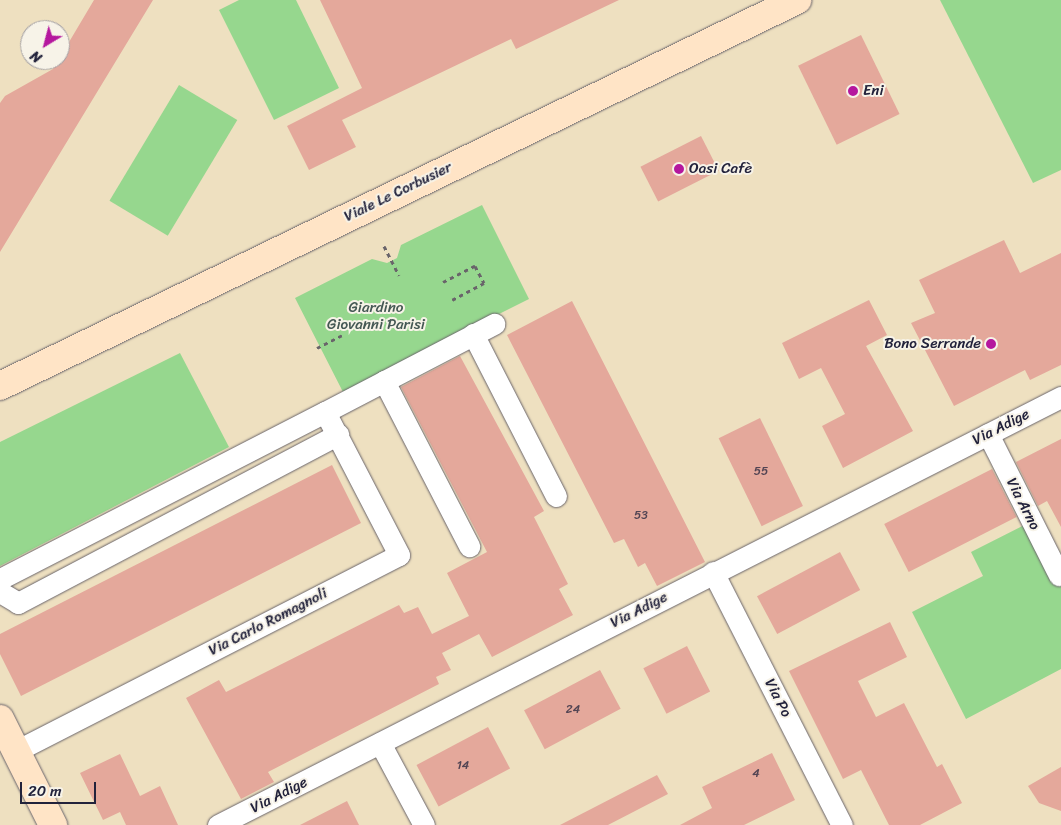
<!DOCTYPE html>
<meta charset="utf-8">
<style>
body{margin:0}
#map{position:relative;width:1061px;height:825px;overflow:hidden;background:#eee0c0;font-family:Sriracha,sans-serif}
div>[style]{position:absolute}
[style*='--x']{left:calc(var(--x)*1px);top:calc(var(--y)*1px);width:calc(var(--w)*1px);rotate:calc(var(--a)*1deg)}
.green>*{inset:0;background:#96d78e;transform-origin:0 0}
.building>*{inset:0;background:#e4a89b;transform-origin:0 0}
.path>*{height:3px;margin-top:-1.5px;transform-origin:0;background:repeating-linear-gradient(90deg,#69646a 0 4px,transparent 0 8px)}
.roads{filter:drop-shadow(0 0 1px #69646a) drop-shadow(0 0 1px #69646a)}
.street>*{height:21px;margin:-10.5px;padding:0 10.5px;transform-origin:10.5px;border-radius:10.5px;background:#fff}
.secondary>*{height:28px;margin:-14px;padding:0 14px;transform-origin:14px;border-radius:14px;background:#ffe4c6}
.dots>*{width:14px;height:14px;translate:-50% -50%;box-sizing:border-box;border:2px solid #f7f3e8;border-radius:50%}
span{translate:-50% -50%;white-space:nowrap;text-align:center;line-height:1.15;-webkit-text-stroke:4px #f7f3e8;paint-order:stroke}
.number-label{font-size:12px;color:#524453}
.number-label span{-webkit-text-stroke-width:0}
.poi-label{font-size:15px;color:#22223b}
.left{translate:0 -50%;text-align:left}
.right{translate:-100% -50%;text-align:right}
.street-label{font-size:15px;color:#22223b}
.park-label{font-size:15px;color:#455854}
.north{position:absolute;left:20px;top:20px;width:50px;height:50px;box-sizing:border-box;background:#f7f3e8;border:1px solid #a29fa3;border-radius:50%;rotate:217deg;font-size:14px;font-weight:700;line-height:20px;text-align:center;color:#22223b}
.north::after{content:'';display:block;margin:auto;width:18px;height:22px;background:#b5179e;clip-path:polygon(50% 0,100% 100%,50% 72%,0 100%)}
.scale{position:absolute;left:20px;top:782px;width:76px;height:22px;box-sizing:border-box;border:2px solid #22223b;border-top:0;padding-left:6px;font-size:15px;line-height:18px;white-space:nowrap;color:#22223b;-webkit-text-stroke:4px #f7f3e8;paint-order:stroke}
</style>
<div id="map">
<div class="green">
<div style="clip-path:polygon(239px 0,296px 0,339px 88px,274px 120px,219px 10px)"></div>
<div style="clip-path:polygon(940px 0,1061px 0,1061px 170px,1033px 183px)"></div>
<div style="left:179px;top:85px;width:68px;height:135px;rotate:31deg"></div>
<div style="clip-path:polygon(482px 205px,529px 299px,343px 392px,295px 298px,372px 259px,387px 263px,397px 258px,401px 245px)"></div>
<div style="clip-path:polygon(180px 353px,229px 447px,0 566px,0 442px)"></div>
<div style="clip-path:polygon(1040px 517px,1061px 559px,1061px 669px,966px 719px,912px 612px,983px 576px,971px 552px)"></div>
</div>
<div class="building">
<div style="clip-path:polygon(94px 0,153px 0,0 252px,0 103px,5px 96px,53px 69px)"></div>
<div style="clip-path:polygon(320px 0,619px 0,516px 49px,511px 39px,342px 120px,356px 147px,309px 170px,287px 126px,362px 88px)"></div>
<div style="left:861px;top:35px;width:88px;height:70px;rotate:64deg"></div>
<div style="left:701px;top:136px;width:39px;height:68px;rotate:63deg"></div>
<div style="clip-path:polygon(1004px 240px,1020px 273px,1061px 253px,1061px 365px,1030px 380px,1025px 370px,954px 406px,911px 323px,935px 313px,919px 280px)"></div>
<div style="clip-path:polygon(869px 300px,887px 335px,866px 346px,913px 431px,843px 468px,822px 426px,845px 414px,821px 368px,799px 379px,782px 343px)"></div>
<div style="clip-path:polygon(572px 301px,705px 562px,657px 586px,645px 563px,638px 567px,624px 539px,614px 543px,507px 335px)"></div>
<div style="clip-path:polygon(460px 356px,544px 511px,534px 517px,568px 584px,559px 589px,573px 615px,492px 657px,479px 634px,442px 653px,451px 670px,436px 677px,439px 684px,268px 772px,274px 782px,241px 799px,186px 698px,219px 680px,226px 692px,399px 605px,404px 613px,418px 607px,432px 634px,469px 616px,447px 573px,487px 552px,401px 387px)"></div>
<div style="left:760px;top:418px;width:98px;height:46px;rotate:64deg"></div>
<div style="clip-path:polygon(1061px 439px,1061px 527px,1047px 501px,1038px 506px,1016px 462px)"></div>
<div style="clip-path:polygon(332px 465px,361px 523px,21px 696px,0 654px,0 634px)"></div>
<div style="left:992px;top:469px;width:54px;height:121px;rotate:63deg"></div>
<div style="left:840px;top:552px;width:43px;height:94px;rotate:62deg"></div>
<div style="clip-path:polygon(890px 622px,907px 657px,858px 681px,876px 717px,904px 703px,937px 767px,942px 764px,962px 803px,920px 825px,889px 825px,861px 770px,843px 779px,789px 671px)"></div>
<div style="left:687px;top:646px;width:51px;height:49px;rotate:63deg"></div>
<div style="left:600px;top:670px;width:44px;height:86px;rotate:62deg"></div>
<div style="left:488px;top:727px;width:47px;height:81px;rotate:62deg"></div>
<div style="clip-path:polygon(772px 753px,795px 800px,744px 825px,680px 825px,712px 808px,702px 787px)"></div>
<div style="clip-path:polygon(120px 754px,140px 796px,160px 786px,178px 825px,126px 825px,120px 812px,103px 820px,80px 773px)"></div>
<div style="clip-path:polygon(1061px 767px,1061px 811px,1039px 803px,1028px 786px)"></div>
<div style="clip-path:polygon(657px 775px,668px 794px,608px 825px,560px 825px)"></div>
<div style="clip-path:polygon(347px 801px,359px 825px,300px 825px)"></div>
</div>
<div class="path">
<div style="--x:384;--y:246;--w:33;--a:63"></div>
<div style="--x:443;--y:282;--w:36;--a:-27"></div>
<div style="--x:475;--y:266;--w:19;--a:62"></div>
<div style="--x:484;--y:283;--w:36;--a:152"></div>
<div style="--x:317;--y:348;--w:28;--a:-27"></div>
</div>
<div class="roads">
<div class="street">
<div style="--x:473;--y:334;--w:182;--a:62.9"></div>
<div style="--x:384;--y:381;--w:186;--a:62.7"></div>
<div style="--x:325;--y:412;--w:191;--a:-27.5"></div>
<div style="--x:988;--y:434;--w:158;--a:63.3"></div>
<div style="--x:713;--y:572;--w:284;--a:63"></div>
<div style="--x:0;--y:579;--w:365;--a:-27.2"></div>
<div style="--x:325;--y:412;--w:161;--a:62.6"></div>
<div style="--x:399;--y:555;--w:430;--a:152.9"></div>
<div style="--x:0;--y:592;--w:21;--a:31"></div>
<div style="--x:18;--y:603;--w:362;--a:-27.8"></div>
<div style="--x:380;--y:743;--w:93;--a:61.8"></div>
<div style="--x:218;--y:825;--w:945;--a:-26.92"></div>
</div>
<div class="secondary">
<div style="--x:0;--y:386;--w:886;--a:-25.84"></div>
<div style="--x:0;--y:719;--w:119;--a:63.4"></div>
</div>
</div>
<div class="dots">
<div style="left:853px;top:91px;background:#b5179e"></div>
<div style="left:679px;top:169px;background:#b5179e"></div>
<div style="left:991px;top:344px;background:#b5179e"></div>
</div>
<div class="number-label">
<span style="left:761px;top:472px">55</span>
<span style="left:641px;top:516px">53</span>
<span style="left:573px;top:710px">24</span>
<span style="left:463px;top:766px">14</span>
<span style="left:756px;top:774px">4</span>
</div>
<div class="poi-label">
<span class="left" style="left:863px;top:91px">Eni</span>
<span class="left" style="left:689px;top:169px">Oasi Cafè</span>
<span class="right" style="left:981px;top:344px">Bono Serrande</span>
</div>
<div class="street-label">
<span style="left:398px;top:192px;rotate:-26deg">Viale Le Corbusier</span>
<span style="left:1001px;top:427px;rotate:-27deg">Via Adige</span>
<span style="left:1023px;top:504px;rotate:63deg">Via Arno</span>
<span style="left:639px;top:610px;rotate:-27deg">Via Adige</span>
<span style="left:268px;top:622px;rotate:-27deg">Via Carlo Romagnoli</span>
<span style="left:778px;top:698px;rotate:63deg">Via Po</span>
<span style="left:279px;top:795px;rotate:-27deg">Via Adige</span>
</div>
<div class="park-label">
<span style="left:376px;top:316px">Giardino<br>Giovanni Parisi</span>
</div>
<div class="north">N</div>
<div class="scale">20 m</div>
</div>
